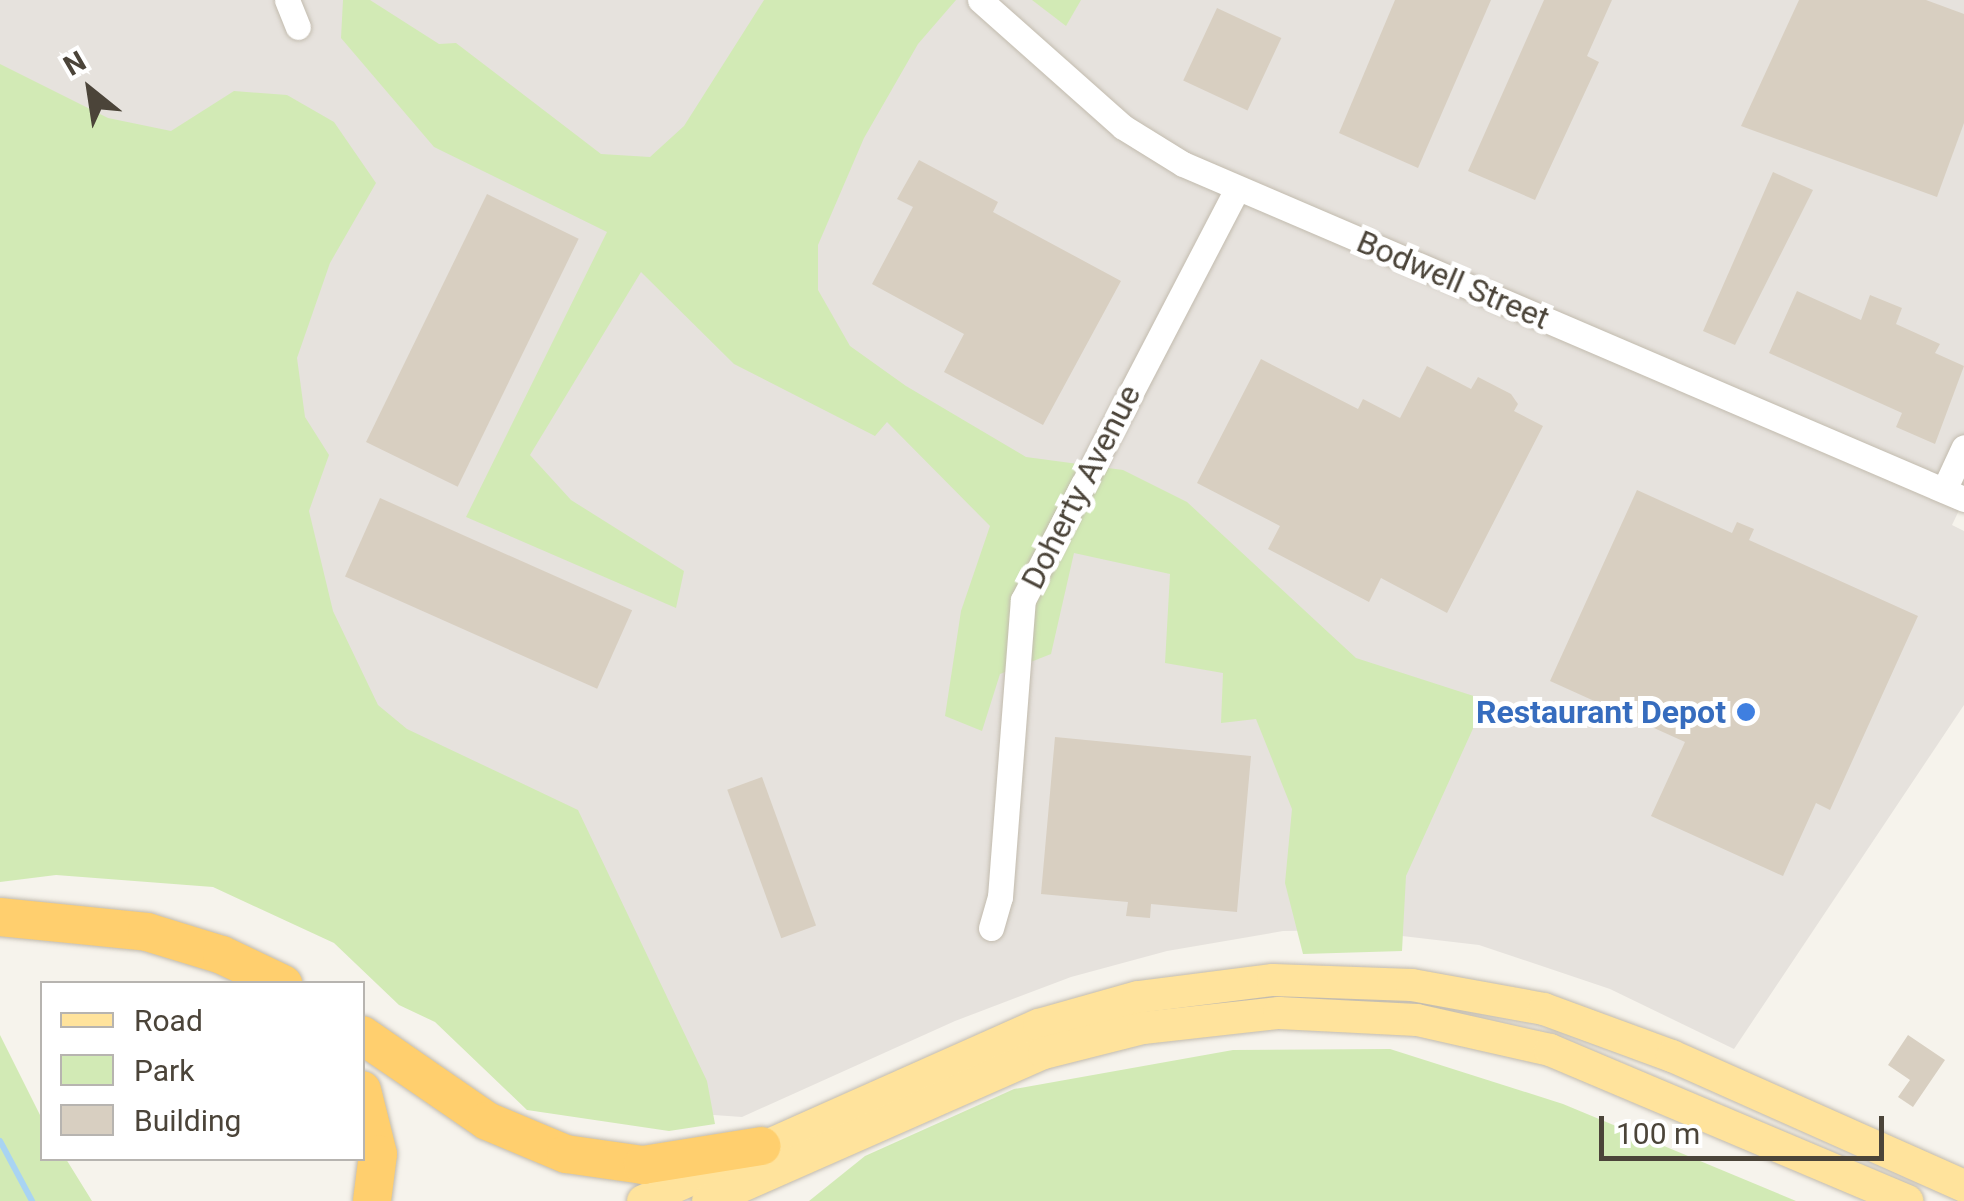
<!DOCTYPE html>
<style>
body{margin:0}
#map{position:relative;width:1964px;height:1201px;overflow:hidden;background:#f6f3ec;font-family:Roboto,sans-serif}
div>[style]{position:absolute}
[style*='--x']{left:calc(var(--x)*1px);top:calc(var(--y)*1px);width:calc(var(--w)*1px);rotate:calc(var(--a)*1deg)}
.industrial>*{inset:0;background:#e6e2dd}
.green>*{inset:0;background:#d2eab5}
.stream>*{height:6px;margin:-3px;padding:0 3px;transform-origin:3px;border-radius:3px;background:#a9d4f2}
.building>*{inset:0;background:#d8cfc1;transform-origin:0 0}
.roads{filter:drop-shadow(0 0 2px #c2bbae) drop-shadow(0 0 2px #c2bbae)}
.minor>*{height:25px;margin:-12.5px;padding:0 12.5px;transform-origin:12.5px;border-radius:12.5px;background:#fff}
.major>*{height:32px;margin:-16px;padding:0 16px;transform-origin:16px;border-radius:16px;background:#ffe39c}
.highway>*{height:38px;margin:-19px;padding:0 19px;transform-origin:19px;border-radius:19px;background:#ffcf6e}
.dots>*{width:28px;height:28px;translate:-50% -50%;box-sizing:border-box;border:5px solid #fff;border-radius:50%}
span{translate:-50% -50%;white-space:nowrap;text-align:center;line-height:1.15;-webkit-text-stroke:10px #fff;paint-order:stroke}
.street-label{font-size:32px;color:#4b4439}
.shop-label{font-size:32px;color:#366cbe;font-weight:700}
.right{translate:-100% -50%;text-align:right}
.legend{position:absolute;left:40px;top:981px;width:325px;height:180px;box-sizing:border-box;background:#fff;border:2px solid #b7b4b0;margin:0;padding:12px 18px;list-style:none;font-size:30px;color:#4b4439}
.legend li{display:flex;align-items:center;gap:20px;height:50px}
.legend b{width:50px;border:2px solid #b7b4b0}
.north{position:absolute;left:40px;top:40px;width:100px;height:100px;-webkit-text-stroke:8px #fff;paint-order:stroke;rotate:330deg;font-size:28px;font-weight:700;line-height:40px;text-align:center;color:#4b4439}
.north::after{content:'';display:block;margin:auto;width:35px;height:45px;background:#4b4439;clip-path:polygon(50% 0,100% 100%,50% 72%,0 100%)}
.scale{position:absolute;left:1599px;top:1116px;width:285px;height:45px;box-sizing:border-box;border:5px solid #4b4439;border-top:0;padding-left:12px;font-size:30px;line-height:35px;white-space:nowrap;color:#4b4439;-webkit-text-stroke:8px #fff;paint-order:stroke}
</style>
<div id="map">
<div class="industrial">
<div style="clip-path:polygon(0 0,1964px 0,1964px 500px,1952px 525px,1964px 531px,1964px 705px,1734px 1049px,1610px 989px,1479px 945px,1351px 930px,1283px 931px,1167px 951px,1071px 977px,955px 1021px,742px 1117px,560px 1104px,0 96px)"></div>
</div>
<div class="green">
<div style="clip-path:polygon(343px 0,370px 0,439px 44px,456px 43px,601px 154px,650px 157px,684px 126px,764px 0,956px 0,918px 44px,864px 138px,818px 245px,818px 290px,850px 346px,906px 386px,1026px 457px,1123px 470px,1187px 502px,1356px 658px,1486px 700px,1406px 876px,1402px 951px,1303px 954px,1285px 883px,1292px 809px,1256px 719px,1221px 723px,1223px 673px,1165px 663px,1170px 574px,1074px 553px,1051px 654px,1000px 674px,982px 731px,945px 716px,961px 611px,990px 526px,887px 422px,875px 436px,734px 364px,641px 272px,530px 455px,571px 500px,684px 571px,676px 608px,466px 517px,607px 232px,434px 147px,341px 38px)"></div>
<div style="clip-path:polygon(1032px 0,1081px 0,1066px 26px)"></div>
<div style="clip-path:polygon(0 64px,108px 118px,171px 131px,234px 91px,287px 95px,334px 122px,376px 183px,330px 263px,297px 358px,305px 417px,329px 455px,309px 511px,333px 611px,378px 705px,407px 729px,578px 810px,707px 1081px,715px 1124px,669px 1131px,527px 1110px,435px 1022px,399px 1005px,334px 943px,213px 887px,56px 875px,0 882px)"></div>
<div style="clip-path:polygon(0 1035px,42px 1119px,42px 1158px,66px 1159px,92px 1201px,0 1201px)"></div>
<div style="clip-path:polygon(1390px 1049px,1563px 1104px,1796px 1201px,809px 1201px,865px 1156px,1014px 1089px,1233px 1050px)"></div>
</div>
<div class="stream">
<div style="--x:0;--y:1141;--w:68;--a:61.9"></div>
</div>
<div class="building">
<div style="clip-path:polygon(1395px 0,1491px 0,1418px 168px,1339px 133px)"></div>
<div style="clip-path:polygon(1544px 0,1612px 0,1587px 56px,1599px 62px,1535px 200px,1468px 171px)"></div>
<div style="clip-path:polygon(1799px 0,1926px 0,1964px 14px,1964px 123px,1937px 197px,1741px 126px)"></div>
<div style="left:1217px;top:8px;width:71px;height:80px;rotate:25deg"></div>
<div style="clip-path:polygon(919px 160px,998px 202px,993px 212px,1121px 281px,1043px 425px,944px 372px,964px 334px,872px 284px,913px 207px,897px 199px)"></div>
<div style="clip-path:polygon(1773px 172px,1813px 190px,1735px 345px,1703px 331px)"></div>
<div style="left:487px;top:194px;width:102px;height:276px;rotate:26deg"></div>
<div style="clip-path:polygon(1797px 291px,1861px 320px,1870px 295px,1902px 308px,1896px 324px,1940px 344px,1935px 353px,1964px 366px,1935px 444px,1896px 427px,1902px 413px,1769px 353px)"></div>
<div style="clip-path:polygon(1261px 359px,1358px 409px,1363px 399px,1400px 418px,1427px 366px,1471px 389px,1478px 377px,1511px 394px,1518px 404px,1514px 411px,1543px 426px,1447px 613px,1381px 578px,1369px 602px,1268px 549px,1280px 526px,1197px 483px)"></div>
<div style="clip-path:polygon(1637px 490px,1732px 533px,1737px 522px,1754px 529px,1749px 540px,1918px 616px,1830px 810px,1816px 803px,1783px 876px,1651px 816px,1685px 742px,1550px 681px)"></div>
<div style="left:380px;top:498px;width:276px;height:86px;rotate:24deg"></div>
<div style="clip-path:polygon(1055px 737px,1251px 756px,1237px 912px,1151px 904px,1150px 918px,1126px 916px,1128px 902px,1041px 894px)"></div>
<div style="left:762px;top:777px;width:158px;height:37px;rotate:70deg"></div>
<div style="clip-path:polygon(1908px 1035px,1945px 1060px,1913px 1107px,1898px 1097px,1910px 1080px,1888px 1065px)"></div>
</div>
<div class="roads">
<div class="minor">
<div style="--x:287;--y:0;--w:29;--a:68"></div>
<div style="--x:980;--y:0;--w:191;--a:41.6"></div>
<div style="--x:1123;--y:127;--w:70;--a:31.7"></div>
<div style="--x:1183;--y:164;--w:850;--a:23.22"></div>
<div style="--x:1944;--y:490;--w:47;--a:-65.1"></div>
<div style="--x:991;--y:928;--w:32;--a:-74"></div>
<div style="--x:1000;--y:897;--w:298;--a:-85.6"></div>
<div style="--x:1023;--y:600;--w:463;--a:-62.5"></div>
</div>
<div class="major">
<div style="--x:643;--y:1201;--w:433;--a:-24"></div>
<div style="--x:1039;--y:1025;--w:103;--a:-15.8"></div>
<div style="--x:1138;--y:997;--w:136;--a:-7.2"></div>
<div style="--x:1273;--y:980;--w:139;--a:2.1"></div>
<div style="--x:1412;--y:985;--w:134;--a:10.3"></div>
<div style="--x:1544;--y:1009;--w:136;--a:20.2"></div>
<div style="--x:1672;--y:1056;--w:320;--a:24"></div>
<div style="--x:708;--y:1201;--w:367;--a:-23.8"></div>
<div style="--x:1044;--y:1053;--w:102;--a:-14.2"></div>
<div style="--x:1143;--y:1028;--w:137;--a:-6.3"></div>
<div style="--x:1279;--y:1013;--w:138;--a:2.9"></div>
<div style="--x:1417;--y:1020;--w:136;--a:12.7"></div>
<div style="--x:1550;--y:1050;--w:388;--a:22.9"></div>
</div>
<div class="highway">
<div style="--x:0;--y:917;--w:148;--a:5.8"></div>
<div style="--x:147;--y:932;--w:78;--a:17"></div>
<div style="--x:222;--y:955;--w:68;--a:25.4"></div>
<div style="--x:362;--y:1035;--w:152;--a:34.5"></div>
<div style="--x:487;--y:1121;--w:86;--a:22.7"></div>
<div style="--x:566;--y:1154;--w:78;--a:8.1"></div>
<div style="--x:643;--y:1165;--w:120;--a:-9.1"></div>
<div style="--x:362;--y:1090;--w:66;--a:76"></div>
<div style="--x:378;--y:1154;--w:47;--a:97.3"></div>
</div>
</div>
<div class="dots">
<div style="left:1746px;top:712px;background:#3f7fe0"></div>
</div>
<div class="street-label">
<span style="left:1453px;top:280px;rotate:23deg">Bodwell Street</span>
<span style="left:1081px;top:487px;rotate:-63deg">Doherty Avenue</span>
</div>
<div class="shop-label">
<span class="right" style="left:1726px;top:712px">Restaurant Depot</span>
</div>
<ul class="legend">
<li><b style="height:12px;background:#ffe39c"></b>Road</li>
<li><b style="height:28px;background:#d2eab5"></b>Park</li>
<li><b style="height:28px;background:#d8cfc1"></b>Building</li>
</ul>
<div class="north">N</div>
<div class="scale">100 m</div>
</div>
